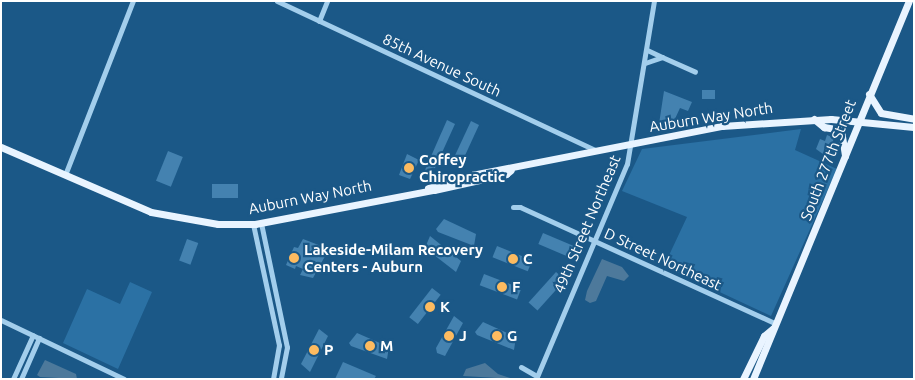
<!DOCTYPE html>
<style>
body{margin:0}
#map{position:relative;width:915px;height:380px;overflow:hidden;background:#1b5887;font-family:Ubuntu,sans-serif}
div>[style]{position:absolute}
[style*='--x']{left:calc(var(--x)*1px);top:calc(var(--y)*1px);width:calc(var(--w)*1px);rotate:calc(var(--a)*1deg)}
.green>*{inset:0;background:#2b71a4}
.water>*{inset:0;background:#4d799b}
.building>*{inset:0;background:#4482b0;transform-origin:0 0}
.minor>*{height:5px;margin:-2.5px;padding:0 2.5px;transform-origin:2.5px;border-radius:2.5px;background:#a3ceec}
.major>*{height:7px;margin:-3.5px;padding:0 3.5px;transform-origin:3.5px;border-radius:3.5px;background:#e9f4ff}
.dots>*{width:14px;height:14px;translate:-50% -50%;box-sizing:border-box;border:2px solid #1b5887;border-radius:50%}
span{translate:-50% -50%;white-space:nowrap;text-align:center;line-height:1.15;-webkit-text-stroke:4.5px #1b5887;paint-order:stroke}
.street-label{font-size:15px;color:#fff}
.poi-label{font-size:15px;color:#fff;font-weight:700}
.left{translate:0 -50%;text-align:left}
.frame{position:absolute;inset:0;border:2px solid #fff;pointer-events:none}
</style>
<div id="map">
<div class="green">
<div style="clip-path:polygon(801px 129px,795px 150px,837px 169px,771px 316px,664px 266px,687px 217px,622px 191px,642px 149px)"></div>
<div style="clip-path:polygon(130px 282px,152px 292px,118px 369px,63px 343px,87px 289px,120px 304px)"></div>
</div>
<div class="water">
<div style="clip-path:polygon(602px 259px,622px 267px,629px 276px,624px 281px,607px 276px,596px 301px,590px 303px,585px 300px,587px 291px)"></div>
<div style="clip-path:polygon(45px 360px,76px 374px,77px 379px,40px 377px,37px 375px)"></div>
<div style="clip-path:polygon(485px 363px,498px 374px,513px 379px,463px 376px,466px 369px)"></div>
</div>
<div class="building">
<div style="left:702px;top:90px;width:13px;height:9px"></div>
<div style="clip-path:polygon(664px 91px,692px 102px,688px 111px,680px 108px,674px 121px,659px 124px)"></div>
<div style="clip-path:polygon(447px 120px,455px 124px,435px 168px,425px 170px)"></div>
<div style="clip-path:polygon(471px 121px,479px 125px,462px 162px,451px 164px)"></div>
<div style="clip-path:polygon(827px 135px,834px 138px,827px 157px,816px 149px,820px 139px,825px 141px)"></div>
<div style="left:168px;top:151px;width:16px;height:32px;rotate:22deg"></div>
<div style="clip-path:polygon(407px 154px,419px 160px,410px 179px,399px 175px)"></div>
<div style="left:212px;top:184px;width:26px;height:14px"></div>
<div style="clip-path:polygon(444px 219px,476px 234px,474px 246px,438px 232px,436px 229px)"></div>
<div style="left:543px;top:233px;width:36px;height:12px;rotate:23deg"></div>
<div style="clip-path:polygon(430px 236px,461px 261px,456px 272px,425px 248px)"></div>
<div style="left:187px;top:239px;width:12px;height:23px;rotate:20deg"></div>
<div style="clip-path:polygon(303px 239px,329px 249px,313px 278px,300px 275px,303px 269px,296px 266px,295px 269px,286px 265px,294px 247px,298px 248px)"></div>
<div style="left:497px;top:246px;width:38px;height:12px;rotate:22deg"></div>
<div style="left:556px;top:272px;width:12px;height:41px;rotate:42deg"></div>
<div style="left:484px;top:274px;width:40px;height:12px;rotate:21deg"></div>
<div style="left:432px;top:288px;width:11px;height:37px;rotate:38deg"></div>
<div style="clip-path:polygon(454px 316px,463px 323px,445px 356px,437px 353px,436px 348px)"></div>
<div style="clip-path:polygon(483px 322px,516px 337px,514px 350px,477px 335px,475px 332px)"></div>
<div style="clip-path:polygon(319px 329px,328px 336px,310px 372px,301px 364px)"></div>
<div style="clip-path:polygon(357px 333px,389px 347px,387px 359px,351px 346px,349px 343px)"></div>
<div style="clip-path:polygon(343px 362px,376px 376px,374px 379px,335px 379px)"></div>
</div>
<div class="minor">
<div style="--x:277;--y:1;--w:353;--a:25.1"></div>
<div style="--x:319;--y:21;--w:22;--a:-68"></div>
<div style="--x:662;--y:57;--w:36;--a:24"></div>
<div style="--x:645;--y:63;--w:18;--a:-19"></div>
<div style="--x:662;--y:57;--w:17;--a:-155"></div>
<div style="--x:65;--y:175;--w:187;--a:-68.7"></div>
<div style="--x:513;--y:207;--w:7;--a:0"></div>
<div style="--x:520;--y:207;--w:279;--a:24.5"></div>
<div style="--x:261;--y:223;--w:127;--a:78.2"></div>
<div style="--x:287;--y:347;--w:33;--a:101"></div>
<div style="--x:253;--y:224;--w:124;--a:77.9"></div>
<div style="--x:279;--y:345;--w:35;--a:100"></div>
<div style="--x:1;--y:320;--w:136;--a:25.6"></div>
<div style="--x:521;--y:367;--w:16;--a:30"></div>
<div style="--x:13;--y:379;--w:48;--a:-65.6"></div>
<div style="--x:21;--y:379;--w:45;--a:-66.3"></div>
<div style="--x:536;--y:379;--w:233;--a:-67.1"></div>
<div style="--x:627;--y:164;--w:165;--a:-80.6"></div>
</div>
<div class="major">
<div style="--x:869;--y:94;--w:22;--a:58"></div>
<div style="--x:881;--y:113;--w:34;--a:10"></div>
<div style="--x:814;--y:119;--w:13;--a:39"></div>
<div style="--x:824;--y:127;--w:17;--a:10"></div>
<div style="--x:841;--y:130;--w:26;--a:81"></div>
<div style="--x:1;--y:147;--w:163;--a:23.4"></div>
<div style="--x:151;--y:212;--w:68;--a:10.2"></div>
<div style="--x:218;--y:224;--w:37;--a:0"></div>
<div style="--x:255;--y:224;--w:182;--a:-10.8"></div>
<div style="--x:434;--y:190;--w:74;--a:-12.5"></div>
<div style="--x:506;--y:174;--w:6;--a:-39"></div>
<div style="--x:428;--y:188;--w:46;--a:-16.5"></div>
<div style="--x:472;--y:175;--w:255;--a:-11.1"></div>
<div style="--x:722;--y:126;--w:109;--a:-3.7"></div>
<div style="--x:831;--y:119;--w:83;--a:5.5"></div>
<div style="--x:743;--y:379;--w:48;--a:-64"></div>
<div style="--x:764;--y:336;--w:11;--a:-41"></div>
<div style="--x:753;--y:379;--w:409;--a:-67.6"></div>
</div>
<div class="dots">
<div style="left:409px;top:168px;background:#fdbb60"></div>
<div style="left:294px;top:258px;background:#fdbb60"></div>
<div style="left:513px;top:259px;background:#fdbb60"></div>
<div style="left:502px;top:287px;background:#fdbb60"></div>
<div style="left:430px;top:307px;background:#fdbb60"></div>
<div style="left:449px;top:336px;background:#fdbb60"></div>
<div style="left:497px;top:336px;background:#fdbb60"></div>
<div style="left:370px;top:346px;background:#fdbb60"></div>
<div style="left:314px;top:350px;background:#fdbb60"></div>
</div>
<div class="street-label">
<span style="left:442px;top:65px;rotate:25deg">85th Avenue South</span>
<span style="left:711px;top:117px;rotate:-9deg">Auburn Way North</span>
<span style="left:828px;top:160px;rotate:-69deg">South 277th Street</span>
<span style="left:310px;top:197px;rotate:-11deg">Auburn Way North</span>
<span style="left:587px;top:224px;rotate:-67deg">49th Street Northeast</span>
<span style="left:663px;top:259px;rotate:25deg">D Street Northeast</span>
</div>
<div class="poi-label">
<span class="left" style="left:419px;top:168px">Coffey<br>Chiropractic</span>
<span class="left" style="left:304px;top:258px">Lakeside-Milam Recovery<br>Centers - Auburn</span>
<span class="left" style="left:523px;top:259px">C</span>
<span class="left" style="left:512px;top:287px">F</span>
<span class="left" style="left:440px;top:307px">K</span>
<span class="left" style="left:459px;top:336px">J</span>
<span class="left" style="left:507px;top:336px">G</span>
<span class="left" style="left:380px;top:346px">M</span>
<span class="left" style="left:324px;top:350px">P</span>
</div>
<div class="frame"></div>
</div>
